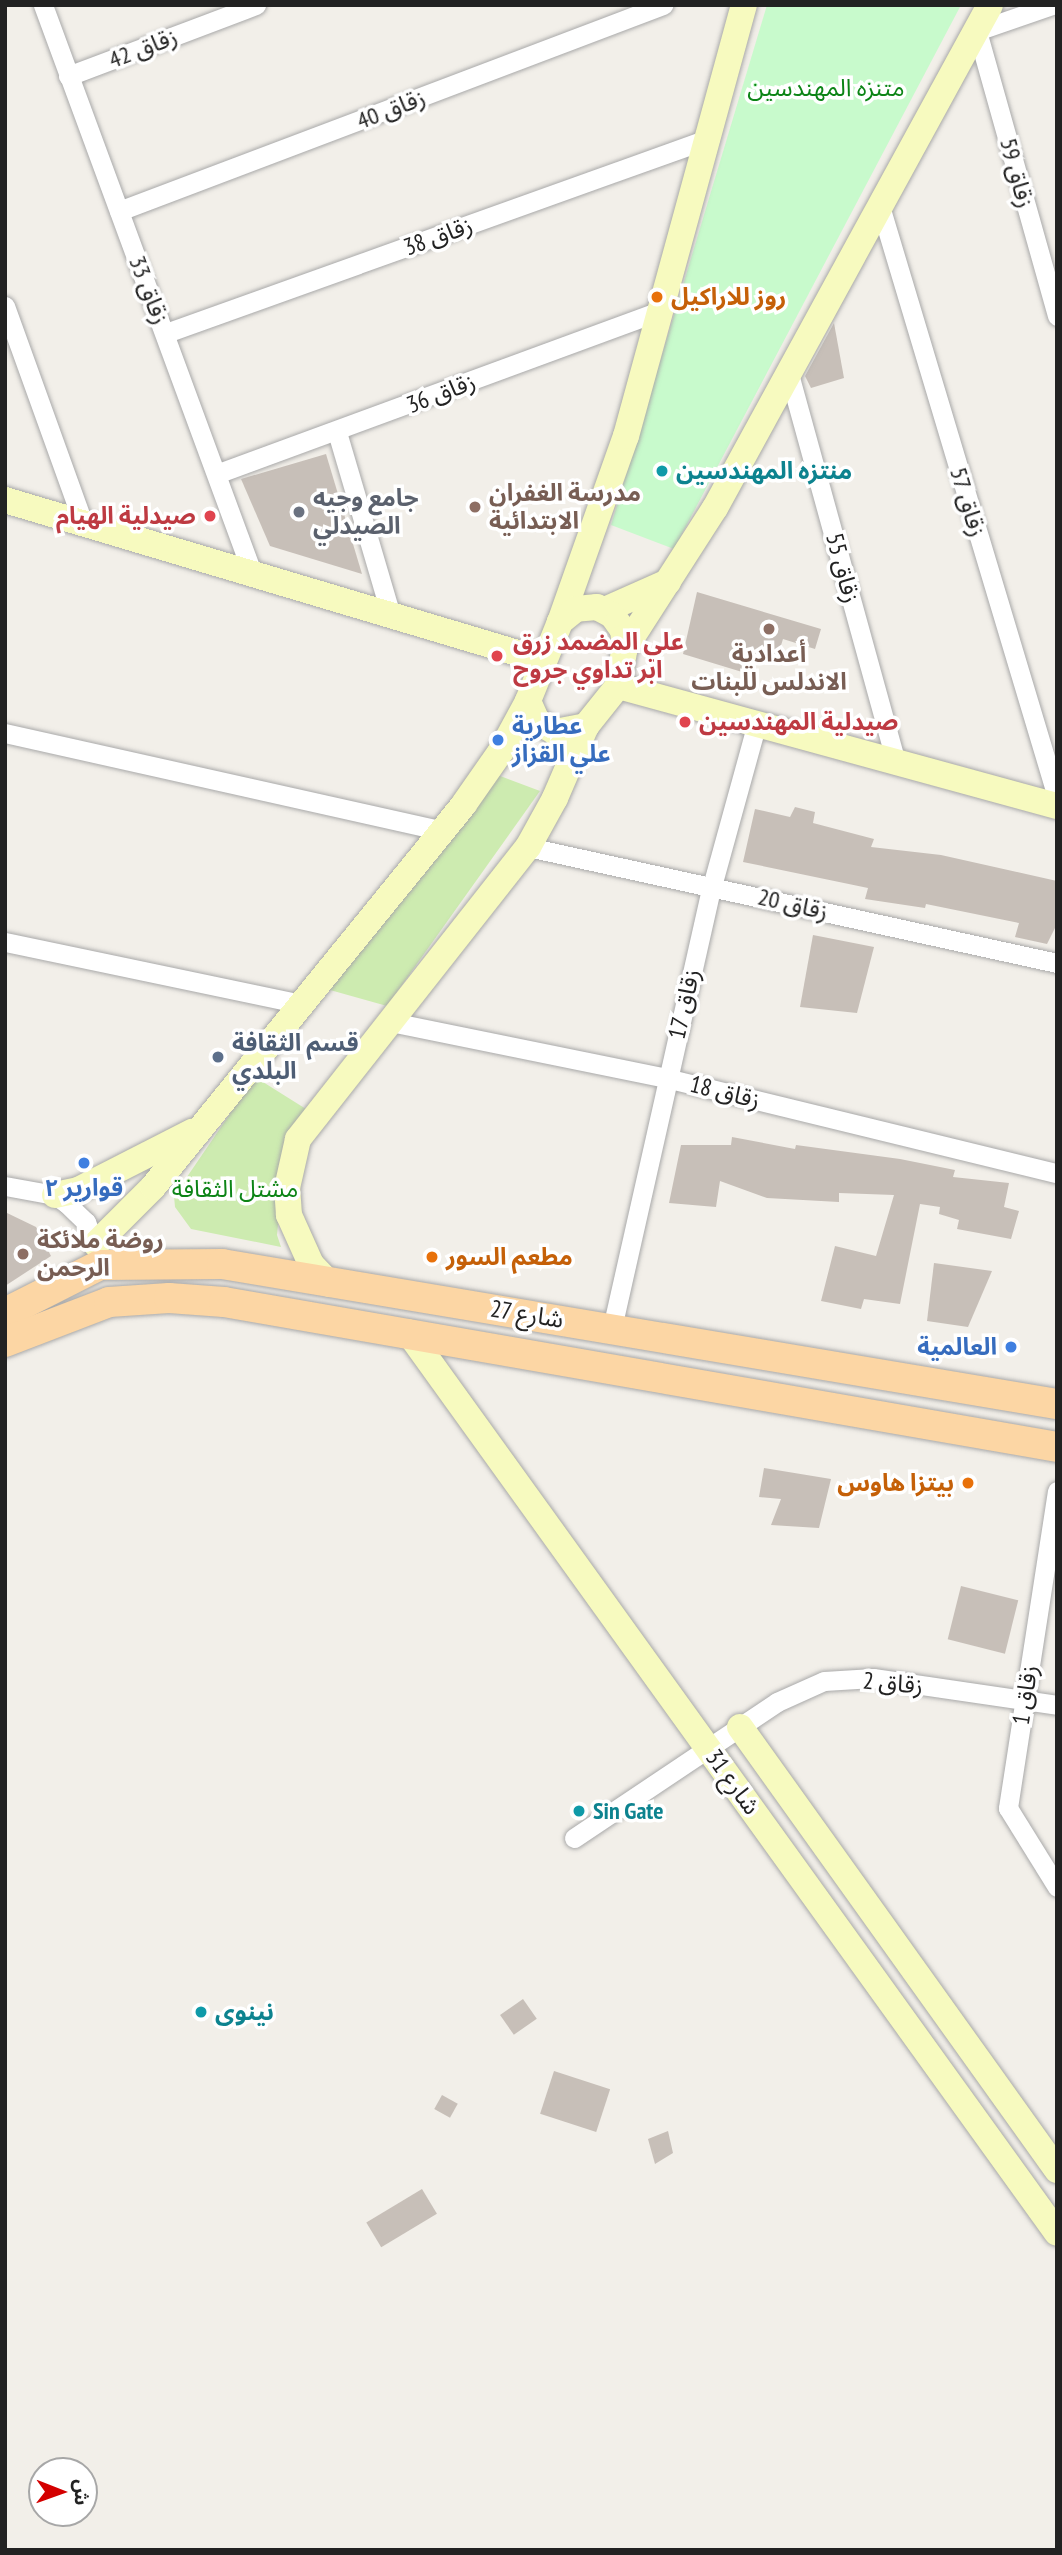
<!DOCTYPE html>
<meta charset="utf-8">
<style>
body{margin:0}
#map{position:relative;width:1062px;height:2555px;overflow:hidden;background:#f2efe9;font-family:"PT Sans Narrow","Noto Sans Arabic",sans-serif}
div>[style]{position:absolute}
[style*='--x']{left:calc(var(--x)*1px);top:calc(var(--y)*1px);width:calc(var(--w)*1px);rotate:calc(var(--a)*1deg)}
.grass>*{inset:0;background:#cdebb0}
.park>*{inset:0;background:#c8facc}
.building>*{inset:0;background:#c7bfb8;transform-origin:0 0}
.roads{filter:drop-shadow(0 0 2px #a9a9a9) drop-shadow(0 0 2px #a9a9a9)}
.street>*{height:19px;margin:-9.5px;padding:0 9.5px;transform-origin:9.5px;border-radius:9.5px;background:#fff}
.secondary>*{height:26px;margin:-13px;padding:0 13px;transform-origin:13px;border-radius:13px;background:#f7fabf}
.primary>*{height:30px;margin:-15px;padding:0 15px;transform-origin:15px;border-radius:15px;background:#fcd6a4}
.dots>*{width:19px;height:19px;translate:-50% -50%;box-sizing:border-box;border:4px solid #fff;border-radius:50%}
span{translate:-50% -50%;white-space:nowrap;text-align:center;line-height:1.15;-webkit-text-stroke:7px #fff;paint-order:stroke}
.street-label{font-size:24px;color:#222}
.park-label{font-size:24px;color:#0c8416}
.food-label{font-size:24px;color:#c56008;font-weight:700}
.left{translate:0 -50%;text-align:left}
.right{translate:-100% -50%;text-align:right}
.culture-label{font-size:24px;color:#0d838f;font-weight:700}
.education-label{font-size:24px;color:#785e54;font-weight:700}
.worship-label{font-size:24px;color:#5b616d;font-weight:700}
.health-label{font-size:24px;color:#be3a42;font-weight:700}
.shop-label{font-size:24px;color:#366cbe;font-weight:700}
.service-label{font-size:24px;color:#4e5e75;font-weight:700}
.frame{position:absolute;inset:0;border:7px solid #222;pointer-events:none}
.north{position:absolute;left:28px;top:2457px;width:70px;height:70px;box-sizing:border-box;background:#fff;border:2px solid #a7a7a7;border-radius:50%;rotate:91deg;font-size:19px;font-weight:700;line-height:28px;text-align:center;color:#222}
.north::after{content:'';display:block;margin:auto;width:24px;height:32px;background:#d40000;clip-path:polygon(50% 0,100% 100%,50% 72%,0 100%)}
</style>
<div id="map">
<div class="grass">
<div style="clip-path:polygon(495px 774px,540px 791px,387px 1006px,330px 990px)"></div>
<div style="clip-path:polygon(255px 1077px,306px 1109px,286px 1141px,277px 1235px,281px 1247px,191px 1229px,175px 1207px,174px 1196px)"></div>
</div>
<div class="park">
<div style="clip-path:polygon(767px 5px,961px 5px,674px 549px,611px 525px)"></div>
</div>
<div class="building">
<div style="clip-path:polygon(834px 323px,844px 378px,811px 388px,805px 376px)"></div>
<div style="clip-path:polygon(326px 454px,362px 574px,270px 546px,241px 479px)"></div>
<div style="clip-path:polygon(697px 592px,821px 629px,815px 649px,783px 639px,775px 665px,756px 659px,752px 675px,683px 654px)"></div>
<div style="clip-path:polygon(795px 807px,815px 812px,813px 823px,874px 839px,871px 847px,941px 855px,1057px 881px,1057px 924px,1047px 944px,1015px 937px,1019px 923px,926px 904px,925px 908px,865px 899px,868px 888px,743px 862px,755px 809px,790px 817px)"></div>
<div style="clip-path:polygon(813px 935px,874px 947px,857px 1013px,800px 1007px)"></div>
<div style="clip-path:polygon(732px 1137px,795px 1149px,796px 1145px,900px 1159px,955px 1170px,953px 1177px,1009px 1183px,1004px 1207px,1019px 1211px,1011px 1239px,957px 1229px,959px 1220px,939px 1214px,940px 1207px,920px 1204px,900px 1304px,864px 1299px,861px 1309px,821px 1301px,835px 1246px,876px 1256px,894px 1195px,839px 1193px,839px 1202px,767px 1198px,720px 1181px,716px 1207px,669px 1203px,681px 1145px,731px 1145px)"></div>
<div style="clip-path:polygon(5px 1212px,36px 1227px,51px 1256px,5px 1286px)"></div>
<div style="clip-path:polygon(934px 1263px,992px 1271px,968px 1327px,927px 1321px)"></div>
<div style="clip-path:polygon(764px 1468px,831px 1479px,819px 1528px,771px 1525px,781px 1499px,759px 1497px)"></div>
<div style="left:961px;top:1586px;width:59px;height:55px;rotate:14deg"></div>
<div style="left:523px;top:1999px;width:24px;height:28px;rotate:55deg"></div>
<div style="left:554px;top:2071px;width:59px;height:45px;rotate:18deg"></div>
<div style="left:442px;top:2095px;width:18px;height:16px;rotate:29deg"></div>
<div style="clip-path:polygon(668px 2131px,673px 2153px,655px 2164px,648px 2139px)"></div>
<div style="left:422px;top:2189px;width:29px;height:65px;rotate:59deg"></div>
</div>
<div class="roads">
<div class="street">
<div style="--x:43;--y:5;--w:607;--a:69.78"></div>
<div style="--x:1052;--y:5;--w:79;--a:160.9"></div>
<div style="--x:977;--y:31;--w:296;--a:74.3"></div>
<div style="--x:68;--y:76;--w:201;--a:-20.7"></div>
<div style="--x:880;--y:206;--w:617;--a:73.33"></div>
<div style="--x:119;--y:211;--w:582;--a:-20.74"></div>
<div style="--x:5;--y:306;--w:233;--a:70.2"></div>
<div style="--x:166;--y:333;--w:578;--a:-19.72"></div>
<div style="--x:789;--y:374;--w:402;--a:74.6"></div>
<div style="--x:337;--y:432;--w:191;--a:73.6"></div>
<div style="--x:219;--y:473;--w:471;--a:-20.2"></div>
<div style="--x:5;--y:733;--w:446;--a:12.6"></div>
<div style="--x:528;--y:847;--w:542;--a:12.37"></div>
<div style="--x:5;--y:942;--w:302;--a:11.8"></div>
<div style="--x:391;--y:1022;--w:281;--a:11.5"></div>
<div style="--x:666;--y:1078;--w:402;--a:13.7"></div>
<div style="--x:5;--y:1186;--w:51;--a:10.2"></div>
<div style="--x:55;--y:1195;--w:14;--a:36"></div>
<div style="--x:66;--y:1203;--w:28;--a:44"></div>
<div style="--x:86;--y:1222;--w:33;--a:69"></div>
<div style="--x:612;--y:1328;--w:453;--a:-77.3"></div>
<div style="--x:712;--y:886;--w:169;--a:-74.6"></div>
<div style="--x:1057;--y:1491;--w:321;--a:98.8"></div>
<div style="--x:1008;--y:1808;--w:93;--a:58.2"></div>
<div style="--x:574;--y:1838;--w:244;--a:-33.8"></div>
<div style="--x:777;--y:1702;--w:51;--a:-24.1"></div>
<div style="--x:824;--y:1681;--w:49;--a:-3.5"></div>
<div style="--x:873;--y:1678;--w:186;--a:8.3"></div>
</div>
<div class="secondary">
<div style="--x:5;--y:500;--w:559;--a:16.62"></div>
<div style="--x:605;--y:610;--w:69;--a:-24"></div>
<div style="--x:560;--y:622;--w:197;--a:-70.5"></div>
<div style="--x:626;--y:436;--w:447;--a:-74.7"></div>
<div style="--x:625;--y:648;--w:166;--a:-57.3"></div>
<div style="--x:715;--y:508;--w:573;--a:-61.33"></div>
<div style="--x:618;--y:686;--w:455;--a:15.3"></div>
<div style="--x:55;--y:1195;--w:24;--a:-12"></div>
<div style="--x:78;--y:1190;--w:128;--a:-27"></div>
<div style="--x:96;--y:1244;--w:81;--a:-45"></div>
<div style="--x:153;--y:1187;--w:493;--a:-50.9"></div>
<div style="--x:464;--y:804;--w:65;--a:-55.1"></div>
<div style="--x:501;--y:751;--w:57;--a:-61.6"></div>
<div style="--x:330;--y:1284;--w:28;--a:-134"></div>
<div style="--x:311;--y:1264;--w:54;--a:-114.2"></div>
<div style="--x:289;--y:1215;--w:27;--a:-94"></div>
<div style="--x:287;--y:1188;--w:50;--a:-77.3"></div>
<div style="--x:298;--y:1139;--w:372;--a:-51.8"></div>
<div style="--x:528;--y:847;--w:56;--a:-61.1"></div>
<div style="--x:555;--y:798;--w:78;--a:-66.7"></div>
<div style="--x:586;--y:726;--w:51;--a:-51.3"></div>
<div style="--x:618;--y:686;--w:39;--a:-80"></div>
<div style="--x:625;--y:648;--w:18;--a:-96"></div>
<div style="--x:623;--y:630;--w:19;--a:-126"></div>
<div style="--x:612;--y:615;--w:17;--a:-152"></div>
<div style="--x:597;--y:607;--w:21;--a:175"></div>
<div style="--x:576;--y:609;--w:21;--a:141"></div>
<div style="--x:560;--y:622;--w:85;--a:112.1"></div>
<div style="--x:528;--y:701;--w:22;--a:66"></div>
<div style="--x:537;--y:721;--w:21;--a:31"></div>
<div style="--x:555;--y:732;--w:32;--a:-11"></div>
<div style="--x:408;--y:1332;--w:1110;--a:54.23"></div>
<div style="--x:740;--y:1727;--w:545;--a:54.41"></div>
</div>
<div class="primary">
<div style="--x:5;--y:1313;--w:106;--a:-26.8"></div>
<div style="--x:100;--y:1265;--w:122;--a:-0.5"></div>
<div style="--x:222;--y:1264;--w:847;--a:9.52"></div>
<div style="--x:5;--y:1342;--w:111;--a:-21"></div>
<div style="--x:109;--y:1302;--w:60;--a:-3.8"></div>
<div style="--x:169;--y:1298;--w:55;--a:4.2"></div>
<div style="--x:224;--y:1302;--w:846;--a:9.87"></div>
</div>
</div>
<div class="dots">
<div style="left:657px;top:297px;background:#e8710a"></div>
<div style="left:662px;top:471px;background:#0f9aa8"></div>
<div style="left:475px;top:507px;background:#8d6e63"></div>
<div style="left:299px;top:512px;background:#6b7280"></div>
<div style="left:210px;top:516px;background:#e0444e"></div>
<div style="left:769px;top:629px;background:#8d6e63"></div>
<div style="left:497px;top:656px;background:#e0444e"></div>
<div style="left:685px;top:722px;background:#e0444e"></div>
<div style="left:498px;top:740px;background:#3f7fe0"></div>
<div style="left:218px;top:1057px;background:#5c6f8a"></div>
<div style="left:84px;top:1163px;background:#3f7fe0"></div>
<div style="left:23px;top:1254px;background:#8d6e63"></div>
<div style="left:432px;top:1257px;background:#e8710a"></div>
<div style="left:1011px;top:1347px;background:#3f7fe0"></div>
<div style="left:968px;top:1483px;background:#e8710a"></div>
<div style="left:579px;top:1811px;background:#0f9aa8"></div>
<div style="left:201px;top:2012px;background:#0f9aa8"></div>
</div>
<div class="street-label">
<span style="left:143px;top:48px;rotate:-21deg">زقاق 42</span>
<span style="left:391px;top:109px;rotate:-21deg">زقاق 40</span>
<span style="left:1017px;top:173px;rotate:75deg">زقاق 59</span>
<span style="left:438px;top:236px;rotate:-20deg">زقاق 38</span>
<span style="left:149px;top:290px;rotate:69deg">زقاق 33</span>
<span style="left:441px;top:393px;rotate:-21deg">زقاق 36</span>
<span style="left:968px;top:502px;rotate:73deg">زقاق 57</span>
<span style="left:843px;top:568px;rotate:75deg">زقاق 55</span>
<span style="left:793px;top:904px;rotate:13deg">زقاق 20</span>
<span style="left:684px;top:1004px;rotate:-77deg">زقاق 17</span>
<span style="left:725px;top:1092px;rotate:14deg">زقاق 18</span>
<span style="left:527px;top:1314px;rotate:9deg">شارع 27</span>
<span style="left:893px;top:1683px;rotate:5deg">زقاق 2</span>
<span style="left:1025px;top:1695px;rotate:-81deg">زقاق 1</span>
<span style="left:733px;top:1782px;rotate:54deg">شارع 31</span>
</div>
<div class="park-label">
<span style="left:826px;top:88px">متنزه المهندسين</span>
<span style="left:235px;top:1189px">مشتل الثقافة</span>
</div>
<div class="food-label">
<span class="left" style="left:671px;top:297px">روز للاراكيل</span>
<span class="left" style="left:446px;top:1257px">مطعم السور</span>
<span class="right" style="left:954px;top:1483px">بيتزا هاوس</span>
</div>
<div class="culture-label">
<span class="left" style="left:676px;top:471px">منتزه المهندسين</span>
<span class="left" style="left:593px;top:1811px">Sin Gate</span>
<span class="left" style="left:215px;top:2012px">نينوى</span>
</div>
<div class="education-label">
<span class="left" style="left:489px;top:507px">مدرسة الغفران<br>الابتدائية</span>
<span style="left:769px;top:668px">أعدادية<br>الاندلس للبنات</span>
<span class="left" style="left:37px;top:1254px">روضة ملائكة<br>الرحمن</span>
</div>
<div class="worship-label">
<span class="left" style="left:313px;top:512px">جامع وجيه<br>الصيدلي</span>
</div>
<div class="health-label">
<span class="right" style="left:196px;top:516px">صيدلية الهيام</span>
<span class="left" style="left:513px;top:656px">علي المضمد زرق<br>ابر تداوي جروح</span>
<span class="left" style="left:699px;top:722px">صيدلية المهندسين</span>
</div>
<div class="shop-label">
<span class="left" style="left:512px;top:740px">عطارية<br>علي القزاز</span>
<span style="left:84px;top:1188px">قوارير ٢</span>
<span class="right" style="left:997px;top:1347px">العالمية</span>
</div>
<div class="service-label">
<span class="left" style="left:232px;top:1057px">قسم الثقافة<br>البلدي</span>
</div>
<div class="frame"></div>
<div class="north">ش</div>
</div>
